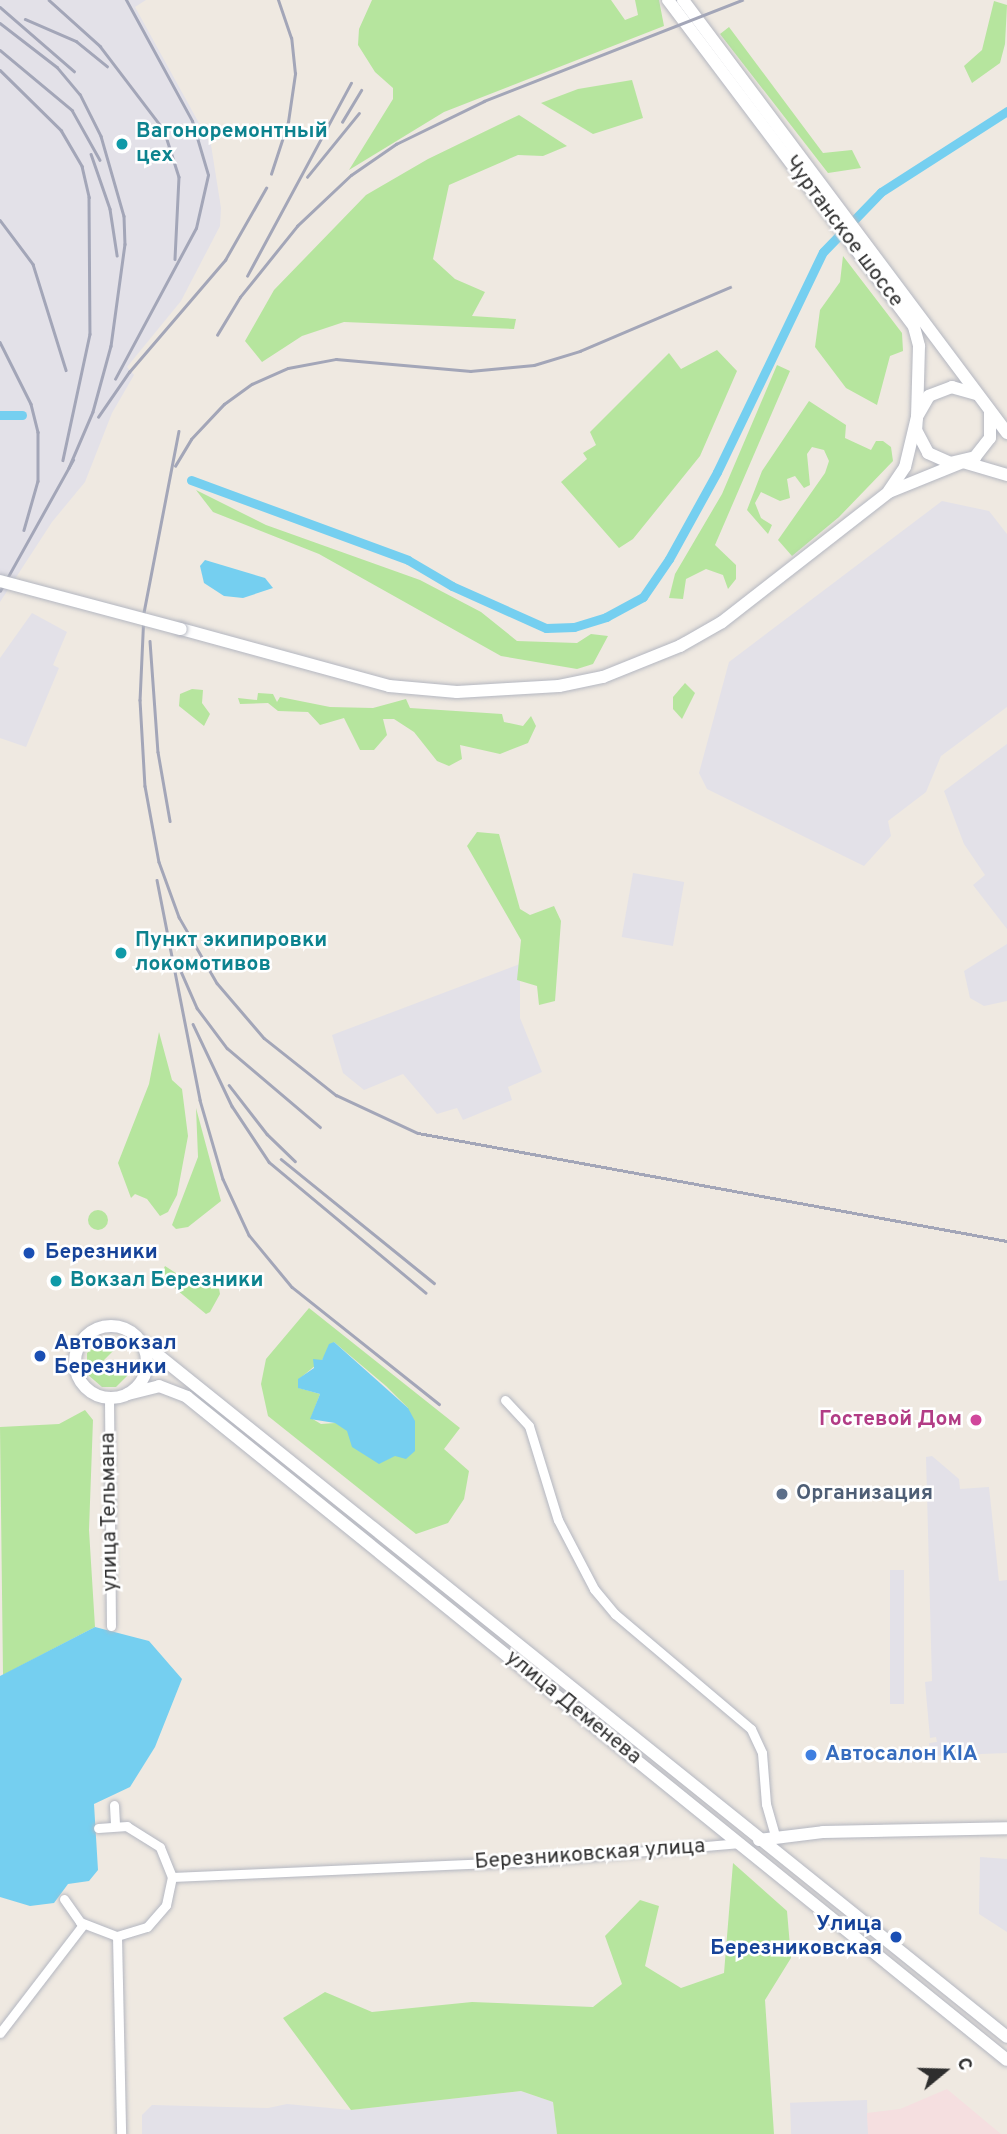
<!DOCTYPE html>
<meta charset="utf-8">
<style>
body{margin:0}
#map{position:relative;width:1007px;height:2134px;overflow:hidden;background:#efe9e1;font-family:Overpass,sans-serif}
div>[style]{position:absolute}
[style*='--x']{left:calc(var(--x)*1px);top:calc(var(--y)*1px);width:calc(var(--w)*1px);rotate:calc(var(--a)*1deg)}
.industrial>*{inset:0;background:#e3e1e8;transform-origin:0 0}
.medical>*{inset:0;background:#f5dfe0}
.green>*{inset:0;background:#b6e59e}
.round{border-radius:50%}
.water>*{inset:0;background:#75cff0}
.canal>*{height:9px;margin:-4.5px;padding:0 4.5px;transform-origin:4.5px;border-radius:4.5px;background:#75cff0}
.roads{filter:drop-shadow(0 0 2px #b4b7c1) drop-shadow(0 0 2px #b4b7c1)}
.street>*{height:9px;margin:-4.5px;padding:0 4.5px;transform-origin:4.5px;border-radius:4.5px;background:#fff}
.secondary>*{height:12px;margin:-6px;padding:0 6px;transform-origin:6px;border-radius:6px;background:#fff}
.secondary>.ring{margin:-6px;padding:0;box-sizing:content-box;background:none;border:12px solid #fff;border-radius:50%}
.rail>*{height:2.5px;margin:-1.25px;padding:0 1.25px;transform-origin:1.25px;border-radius:1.25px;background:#a3a6b8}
.bridges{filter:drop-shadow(0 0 2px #b4b7c1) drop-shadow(0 0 2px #b4b7c1)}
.secondary-bridge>*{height:12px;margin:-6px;padding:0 6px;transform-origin:6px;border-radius:6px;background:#fff}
.dots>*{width:19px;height:19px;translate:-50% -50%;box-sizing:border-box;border:4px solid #fff;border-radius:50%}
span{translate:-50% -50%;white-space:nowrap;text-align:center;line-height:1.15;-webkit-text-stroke:5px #fff;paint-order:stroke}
.culture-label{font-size:21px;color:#0d838f;font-weight:700}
.left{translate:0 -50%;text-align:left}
.street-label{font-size:21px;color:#2e2e2e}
.transit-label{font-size:21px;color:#164399;font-weight:700}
.right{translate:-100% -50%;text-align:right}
.hotel-label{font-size:21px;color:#b23c85;font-weight:700}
.service-label{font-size:21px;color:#4e5e75;font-weight:700}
.shop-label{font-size:21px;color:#366cbe;font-weight:700}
.north{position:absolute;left:909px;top:2036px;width:70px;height:70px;-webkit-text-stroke:5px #fff;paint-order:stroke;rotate:71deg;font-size:19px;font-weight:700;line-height:28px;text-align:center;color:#2e2e2e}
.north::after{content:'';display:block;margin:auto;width:24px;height:32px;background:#2e2e2e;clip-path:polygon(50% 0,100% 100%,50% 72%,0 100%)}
</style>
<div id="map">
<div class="industrial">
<div style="clip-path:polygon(0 0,146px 0,135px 7px,211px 145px,221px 208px,220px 226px,181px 301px,127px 367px,134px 375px,112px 413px,85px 482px,52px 522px,0 602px)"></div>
<div style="clip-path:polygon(942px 501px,989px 511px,1007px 534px,1007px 707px,941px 756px,926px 792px,888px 821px,891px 836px,864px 866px,707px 789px,699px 773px,729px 662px)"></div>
<div style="clip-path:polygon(32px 613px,67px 632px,53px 665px,59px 668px,26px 747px,0 738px,0 658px)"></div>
<div style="clip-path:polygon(1007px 744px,1007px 929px,973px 885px,985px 875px,964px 844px,944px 791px)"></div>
<div style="left:633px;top:873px;width:52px;height:65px;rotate:10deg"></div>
<div style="clip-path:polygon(1007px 944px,1007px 1001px,984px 1006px,970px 998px,964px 971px)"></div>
<div style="clip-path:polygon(520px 964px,520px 1018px,542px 1072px,508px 1087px,512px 1100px,463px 1120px,457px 1108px,437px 1114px,403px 1074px,364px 1090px,343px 1073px,332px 1035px)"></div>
<div style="clip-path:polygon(932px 1456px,959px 1479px,960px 1489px,989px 1487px,999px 1581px,1007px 1580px,1007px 1753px,930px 1756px,929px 1743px,937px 1742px,936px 1737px,930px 1738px,925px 1682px,932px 1681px,926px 1457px)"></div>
<div style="left:890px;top:1570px;width:14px;height:134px"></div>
<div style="clip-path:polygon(980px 1857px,1007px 1859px,1007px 1932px,979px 1914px)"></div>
<div style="clip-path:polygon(521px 2091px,553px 2102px,557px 2134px,142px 2134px,142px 2115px,152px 2105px,268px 2108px,287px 2104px,351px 2110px)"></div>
<div style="left:867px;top:2100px;width:34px;height:77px;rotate:88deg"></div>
</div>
<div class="medical">
<div style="clip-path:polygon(947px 2089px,1001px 2134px,868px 2134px,867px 2113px,900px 2109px)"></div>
</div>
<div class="green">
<div style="clip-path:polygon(372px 0,611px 0,625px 20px,638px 15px,635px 0,659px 0,664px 26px,444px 112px,349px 170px,393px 99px,393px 88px,375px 72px,358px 45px,359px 29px)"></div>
<div style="clip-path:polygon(994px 1px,1007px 5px,1005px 44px,1000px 63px,972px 83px,964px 66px,982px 50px)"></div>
<div style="clip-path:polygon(729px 27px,823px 153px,852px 150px,861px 168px,828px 173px,720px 34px)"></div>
<div style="clip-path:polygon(632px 80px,643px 118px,593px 134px,541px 103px,578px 89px)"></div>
<div style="clip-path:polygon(519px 115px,567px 146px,543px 156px,518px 155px,449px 185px,433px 259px,455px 279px,485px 292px,472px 316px,516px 319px,514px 329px,344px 322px,302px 336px,262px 362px,245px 341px,274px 290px,366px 195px,428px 159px)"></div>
<div style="clip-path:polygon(843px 256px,902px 333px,903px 351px,890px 356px,877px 405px,846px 388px,815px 347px,820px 310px,840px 282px)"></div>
<div style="clip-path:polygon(717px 350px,737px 371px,700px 456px,633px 539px,619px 548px,561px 482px,587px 459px,583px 453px,596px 445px,590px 432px,669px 353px,681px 369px)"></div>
<div style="clip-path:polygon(777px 365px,790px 371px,715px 545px,736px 565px,736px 579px,728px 589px,723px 575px,706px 569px,686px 579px,683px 599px,669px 598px,675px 574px,722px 494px)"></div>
<div style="clip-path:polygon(809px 401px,846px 425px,845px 438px,871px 450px,876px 441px,883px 441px,891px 447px,893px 461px,839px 517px,792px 556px,778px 540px,825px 473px,829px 461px,824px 450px,812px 447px,807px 454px,810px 485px,804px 488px,795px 476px,787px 479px,790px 498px,780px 501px,761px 492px,755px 503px,761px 518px,772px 525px,768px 534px,747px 510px,762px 471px)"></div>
<div style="clip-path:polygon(196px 490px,266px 525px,420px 580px,481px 612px,517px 641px,577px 643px,591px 634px,608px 636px,593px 664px,577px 669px,501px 656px,319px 554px,213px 512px)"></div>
<div style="clip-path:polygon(685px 683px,695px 693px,682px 719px,673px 709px,673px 697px)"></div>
<div style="clip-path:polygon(192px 689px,203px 690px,202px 703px,210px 714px,204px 726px,179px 706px,180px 694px)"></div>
<div style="clip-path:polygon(258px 693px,273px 694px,277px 702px,280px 697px,330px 707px,373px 708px,406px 699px,410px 708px,502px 714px,504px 722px,523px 726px,531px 716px,536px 726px,528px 743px,500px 754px,460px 745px,462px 759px,449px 766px,437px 761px,414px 732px,394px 719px,383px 719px,387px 735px,374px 750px,360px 750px,344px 718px,320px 725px,308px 712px,278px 711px,268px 703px,240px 704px,238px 698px,257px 700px)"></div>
<div style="clip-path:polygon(477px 832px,499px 834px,520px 909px,530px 915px,554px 906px,561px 921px,555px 1001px,539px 1005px,537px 986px,517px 980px,521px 940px,467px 846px)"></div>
<div style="clip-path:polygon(159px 1032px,172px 1080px,182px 1089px,188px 1136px,177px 1195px,168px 1212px,160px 1216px,147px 1199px,135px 1194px,131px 1198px,118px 1163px,149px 1084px)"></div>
<div style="clip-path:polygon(196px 1108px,221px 1201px,188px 1227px,176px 1229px,172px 1225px,198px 1157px)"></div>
<div class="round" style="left:88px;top:1210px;width:20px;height:20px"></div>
<div style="clip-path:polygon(165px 1266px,188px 1281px,197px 1275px,217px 1278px,220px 1294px,210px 1312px,206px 1314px,160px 1276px)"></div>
<div style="clip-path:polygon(evenodd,309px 1308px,460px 1428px,444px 1449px,469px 1471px,464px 1499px,448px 1523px,416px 1534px,268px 1416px,261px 1384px,266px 1359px,309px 1308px,334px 1342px,386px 1386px,408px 1408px,335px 1423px,321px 1424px,311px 1418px,320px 1394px,299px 1388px,298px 1380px,322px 1360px,334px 1342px)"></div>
<div style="clip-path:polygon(103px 1340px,113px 1351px,99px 1365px,109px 1376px,123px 1362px,132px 1371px,116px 1387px,102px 1387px,87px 1374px,87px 1353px)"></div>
<div style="clip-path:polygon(85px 1410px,93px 1420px,89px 1530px,95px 1627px,3px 1675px,0 1427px,59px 1424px)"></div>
<div style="clip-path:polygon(733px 1863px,787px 1911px,791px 1958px,765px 2000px,774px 2134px,557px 2134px,553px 2102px,521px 2091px,351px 2110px,283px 2018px,325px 1992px,372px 2012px,472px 2002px,593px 2007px,622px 1984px,605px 1936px,640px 1900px,659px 1906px,645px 1966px,681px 1988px,724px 1973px)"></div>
</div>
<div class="water">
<div style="clip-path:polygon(205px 560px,265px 578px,273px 588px,243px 598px,224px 596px,204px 583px,200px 566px)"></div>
<div style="clip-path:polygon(334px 1342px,408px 1408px,415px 1421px,415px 1451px,406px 1459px,395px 1456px,379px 1464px,352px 1447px,347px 1431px,335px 1423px,310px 1419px,320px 1394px,298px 1388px,298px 1379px,314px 1368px,313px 1359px,322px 1360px,329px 1344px)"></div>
<div style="clip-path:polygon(95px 1627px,149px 1641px,182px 1679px,155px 1747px,130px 1787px,94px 1804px,98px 1870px,89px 1881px,68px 1884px,54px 1903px,30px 1906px,0 1897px,0 1676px)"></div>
</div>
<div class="canal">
<div style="--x:0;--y:415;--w:22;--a:0"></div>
<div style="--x:191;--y:480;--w:231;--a:20.2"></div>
<div style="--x:408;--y:560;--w:51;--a:30.6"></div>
<div style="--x:452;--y:586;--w:103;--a:24.1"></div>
<div style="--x:546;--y:628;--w:28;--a:-2"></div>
<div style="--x:574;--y:627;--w:34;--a:-17"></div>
<div style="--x:606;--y:617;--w:42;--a:-28.4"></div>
<div style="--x:643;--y:597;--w:46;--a:-55.6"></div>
<div style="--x:669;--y:559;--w:99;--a:-61.1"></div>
<div style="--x:717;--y:472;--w:244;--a:-64.3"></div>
<div style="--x:823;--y:252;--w:83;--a:-46"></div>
<div style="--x:881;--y:192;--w:150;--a:-32.7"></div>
</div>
<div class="roads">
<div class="street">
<div style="--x:109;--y:1398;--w:228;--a:89.5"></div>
<div style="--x:505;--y:1400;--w:35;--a:47"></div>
<div style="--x:529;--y:1426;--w:98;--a:72.9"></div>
<div style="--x:558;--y:1520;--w:78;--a:62.4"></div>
<div style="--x:594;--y:1589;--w:33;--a:50"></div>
<div style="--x:615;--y:1614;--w:178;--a:40.2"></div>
<div style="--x:751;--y:1729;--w:26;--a:65"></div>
<div style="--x:762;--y:1753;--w:51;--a:85.5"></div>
<div style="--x:766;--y:1804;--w:35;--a:74"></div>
<div style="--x:114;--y:1805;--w:20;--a:87"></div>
<div style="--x:172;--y:1877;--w:347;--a:-2.5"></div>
<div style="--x:519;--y:1862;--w:222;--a:-4.9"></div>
<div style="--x:64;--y:1899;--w:28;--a:55"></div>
<div style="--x:80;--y:1922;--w:40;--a:21"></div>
<div style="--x:117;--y:1936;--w:31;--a:-17"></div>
<div style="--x:147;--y:1927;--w:29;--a:-49"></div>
<div style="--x:166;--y:1905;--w:29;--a:-78"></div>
<div style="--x:172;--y:1877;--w:32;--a:-112"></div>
<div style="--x:160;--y:1847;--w:39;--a:-148"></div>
<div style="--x:127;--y:1826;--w:29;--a:176"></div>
<div style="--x:117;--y:1936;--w:198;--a:88.8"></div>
<div style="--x:0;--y:2033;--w:136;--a:-52.5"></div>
</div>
<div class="secondary">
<div style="--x:668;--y:0;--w:409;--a:53"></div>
<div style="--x:914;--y:327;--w:20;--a:75"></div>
<div style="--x:919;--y:346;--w:71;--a:91.6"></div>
<div style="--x:917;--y:417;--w:51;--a:103.5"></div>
<div style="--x:905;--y:467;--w:29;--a:124"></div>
<div style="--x:683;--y:0;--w:541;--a:53.19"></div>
<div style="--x:976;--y:394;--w:25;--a:-164"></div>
<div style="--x:952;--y:387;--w:25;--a:159"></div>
<div style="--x:929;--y:396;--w:24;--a:120"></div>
<div style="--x:917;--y:417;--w:13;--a:94"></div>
<div style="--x:916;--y:430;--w:26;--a:62"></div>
<div style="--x:928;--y:453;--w:24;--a:24"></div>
<div style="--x:950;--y:463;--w:26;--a:-13"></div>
<div style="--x:975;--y:457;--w:24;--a:-52"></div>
<div style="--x:990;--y:438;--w:26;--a:-90"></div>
<div style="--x:181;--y:629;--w:216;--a:15.3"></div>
<div style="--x:389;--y:686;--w:68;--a:5"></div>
<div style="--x:457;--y:692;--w:102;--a:-3.4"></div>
<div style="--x:559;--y:686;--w:45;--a:-11.6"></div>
<div style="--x:603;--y:677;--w:83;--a:-21.9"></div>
<div style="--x:680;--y:646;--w:48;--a:-29.7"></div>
<div style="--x:722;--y:622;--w:212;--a:-37.9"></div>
<div style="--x:889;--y:492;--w:80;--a:-22.1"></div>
<div style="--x:963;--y:462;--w:46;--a:16.5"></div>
<div class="ring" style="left:75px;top:1326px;width:60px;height:60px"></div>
<div style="--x:143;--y:1343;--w:1108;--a:38.77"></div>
<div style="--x:128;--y:1394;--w:32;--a:-14"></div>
<div style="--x:159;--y:1386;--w:30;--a:21"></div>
<div style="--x:187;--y:1397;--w:1054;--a:38.96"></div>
<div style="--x:759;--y:1840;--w:64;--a:-7.1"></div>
<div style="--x:823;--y:1832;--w:184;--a:-1.2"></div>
</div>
</div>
<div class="rail">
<div style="--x:49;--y:0;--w:69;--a:42"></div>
<div style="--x:100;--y:46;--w:106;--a:52.7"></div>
<div style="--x:164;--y:130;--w:49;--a:72.3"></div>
<div style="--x:179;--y:177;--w:82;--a:92.8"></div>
<div style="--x:0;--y:7;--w:98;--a:40.9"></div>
<div style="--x:25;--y:19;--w:56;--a:23.3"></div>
<div style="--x:76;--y:41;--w:40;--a:39"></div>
<div style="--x:0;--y:23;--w:72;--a:37.7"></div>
<div style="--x:57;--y:67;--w:35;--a:50"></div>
<div style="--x:80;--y:94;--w:47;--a:63.4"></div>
<div style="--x:101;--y:136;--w:83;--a:74"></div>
<div style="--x:124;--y:216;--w:28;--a:88"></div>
<div style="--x:125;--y:244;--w:103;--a:97.8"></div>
<div style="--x:111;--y:346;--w:68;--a:105.3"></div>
<div style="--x:93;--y:412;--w:61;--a:113.2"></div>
<div style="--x:0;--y:50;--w:94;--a:39.8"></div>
<div style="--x:72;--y:110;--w:57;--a:60.8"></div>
<div style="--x:0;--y:70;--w:86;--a:44.5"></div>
<div style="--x:61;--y:130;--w:42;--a:59.7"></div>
<div style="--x:82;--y:166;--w:32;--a:77"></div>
<div style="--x:89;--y:197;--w:137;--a:89.6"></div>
<div style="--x:90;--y:334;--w:129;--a:102.1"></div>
<div style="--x:342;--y:122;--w:37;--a:-59"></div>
<div style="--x:91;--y:154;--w:58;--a:70.9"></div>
<div style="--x:110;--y:209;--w:47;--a:81.3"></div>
<div style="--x:271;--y:174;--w:55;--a:-71.9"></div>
<div style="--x:288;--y:122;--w:49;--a:-81.7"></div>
<div style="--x:295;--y:74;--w:36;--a:-96"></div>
<div style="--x:291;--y:38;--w:40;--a:-108.9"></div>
<div style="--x:307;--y:177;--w:82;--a:-50.9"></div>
<div style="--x:0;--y:220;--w:55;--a:53.1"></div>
<div style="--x:33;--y:264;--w:111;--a:72.7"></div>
<div style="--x:247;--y:276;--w:219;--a:-61.7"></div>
<div style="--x:217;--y:335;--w:44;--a:-58.8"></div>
<div style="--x:240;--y:297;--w:91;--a:-51.2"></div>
<div style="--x:297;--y:226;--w:74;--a:-43.4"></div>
<div style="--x:351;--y:175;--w:55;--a:-34.6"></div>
<div style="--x:396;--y:144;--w:98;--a:-26"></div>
<div style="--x:484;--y:101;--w:277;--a:-21.4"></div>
<div style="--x:0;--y:342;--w:69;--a:63.4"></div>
<div style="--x:31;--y:404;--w:29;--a:76"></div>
<div style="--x:38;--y:432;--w:49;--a:90"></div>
<div style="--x:38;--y:481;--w:51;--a:105.9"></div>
<div style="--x:115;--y:379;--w:171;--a:-61.8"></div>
<div style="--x:196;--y:228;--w:54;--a:-77.2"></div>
<div style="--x:208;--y:175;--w:56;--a:-106.5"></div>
<div style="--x:192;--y:121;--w:138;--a:-118.6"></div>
<div style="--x:98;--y:417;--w:55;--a:-55.4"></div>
<div style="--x:129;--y:372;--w:148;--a:-49.4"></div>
<div style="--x:225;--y:260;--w:83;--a:-60.3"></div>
<div style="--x:179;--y:431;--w:185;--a:100.9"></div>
<div style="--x:144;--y:613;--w:87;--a:92.6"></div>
<div style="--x:140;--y:700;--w:86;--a:86.7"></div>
<div style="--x:145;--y:786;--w:77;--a:79.6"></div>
<div style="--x:159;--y:862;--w:59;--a:70"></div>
<div style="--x:179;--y:917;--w:76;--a:60.1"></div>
<div style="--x:217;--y:983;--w:72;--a:49.5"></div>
<div style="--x:264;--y:1038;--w:92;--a:38.4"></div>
<div style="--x:336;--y:1095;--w:90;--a:24.9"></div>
<div style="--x:418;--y:1133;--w:599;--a:10.39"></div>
<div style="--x:175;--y:466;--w:31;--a:-59"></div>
<div style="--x:191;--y:439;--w:48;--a:-46.7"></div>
<div style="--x:224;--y:404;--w:34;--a:-36"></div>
<div style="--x:252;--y:384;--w:39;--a:-24"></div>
<div style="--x:288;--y:368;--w:49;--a:-10.6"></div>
<div style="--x:336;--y:359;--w:135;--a:5.1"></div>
<div style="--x:470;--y:371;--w:64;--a:-5.4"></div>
<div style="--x:534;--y:365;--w:48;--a:-16.9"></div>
<div style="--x:580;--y:351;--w:163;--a:-23.1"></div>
<div style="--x:0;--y:591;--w:150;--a:-60.9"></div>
<div style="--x:150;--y:641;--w:111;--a:85.9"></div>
<div style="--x:158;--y:752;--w:70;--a:80.1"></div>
<div style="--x:157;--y:880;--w:224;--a:78.9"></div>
<div style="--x:200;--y:1100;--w:82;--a:73.8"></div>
<div style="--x:223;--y:1179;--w:62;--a:65.1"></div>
<div style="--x:249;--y:1235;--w:67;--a:50.4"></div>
<div style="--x:292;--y:1287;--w:188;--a:38.5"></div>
<div style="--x:180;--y:969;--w:43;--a:66.4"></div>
<div style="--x:197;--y:1008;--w:50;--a:53.1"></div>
<div style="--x:227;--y:1048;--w:122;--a:40.3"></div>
<div style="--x:193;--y:1024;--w:91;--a:64.6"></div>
<div style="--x:232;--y:1106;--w:67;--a:56.5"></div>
<div style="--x:269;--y:1162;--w:204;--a:39.8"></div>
<div style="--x:229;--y:1085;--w:62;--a:52.2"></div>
<div style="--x:267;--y:1134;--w:39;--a:44"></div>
<div style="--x:281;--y:1159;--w:197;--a:39"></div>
</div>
<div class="bridges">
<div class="secondary-bridge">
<div style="--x:0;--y:581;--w:187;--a:14.9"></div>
</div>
</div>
<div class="dots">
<div style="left:122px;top:144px;background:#0f9aa8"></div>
<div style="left:121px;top:953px;background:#0f9aa8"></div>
<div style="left:29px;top:1253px;background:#1a4fb4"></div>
<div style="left:56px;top:1281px;background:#0f9aa8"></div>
<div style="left:40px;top:1356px;background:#1a4fb4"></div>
<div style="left:976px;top:1420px;background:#d1479c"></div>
<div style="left:782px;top:1494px;background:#5c6f8a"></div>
<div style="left:811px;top:1755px;background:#3f7fe0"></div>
<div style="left:896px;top:1937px;background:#1a4fb4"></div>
</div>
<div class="culture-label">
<span class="left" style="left:136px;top:144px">Вагоноремонтный<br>цех</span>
<span class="left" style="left:135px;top:953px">Пункт экипировки<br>локомотивов</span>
<span class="left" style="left:70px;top:1281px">Вокзал Березники</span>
</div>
<div class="street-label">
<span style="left:843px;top:232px;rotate:53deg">Чуртанское шоссе</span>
<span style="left:110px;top:1512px;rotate:-91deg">улица Тельмана</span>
<span style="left:573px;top:1708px;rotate:39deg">улица Деменева</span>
<span style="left:590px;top:1855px;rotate:-4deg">Березниковская улица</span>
</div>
<div class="transit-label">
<span class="left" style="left:45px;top:1253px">Березники</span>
<span class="left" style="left:54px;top:1356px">Автовокзал<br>Березники</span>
<span class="right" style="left:882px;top:1937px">Улица<br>Березниковская</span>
</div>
<div class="hotel-label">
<span class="right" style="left:962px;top:1420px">Гостевой Дом</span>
</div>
<div class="service-label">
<span class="left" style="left:796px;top:1494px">Организация</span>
</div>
<div class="shop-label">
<span class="left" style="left:825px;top:1755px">Автосалон KIA</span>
</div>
<div class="north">С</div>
</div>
